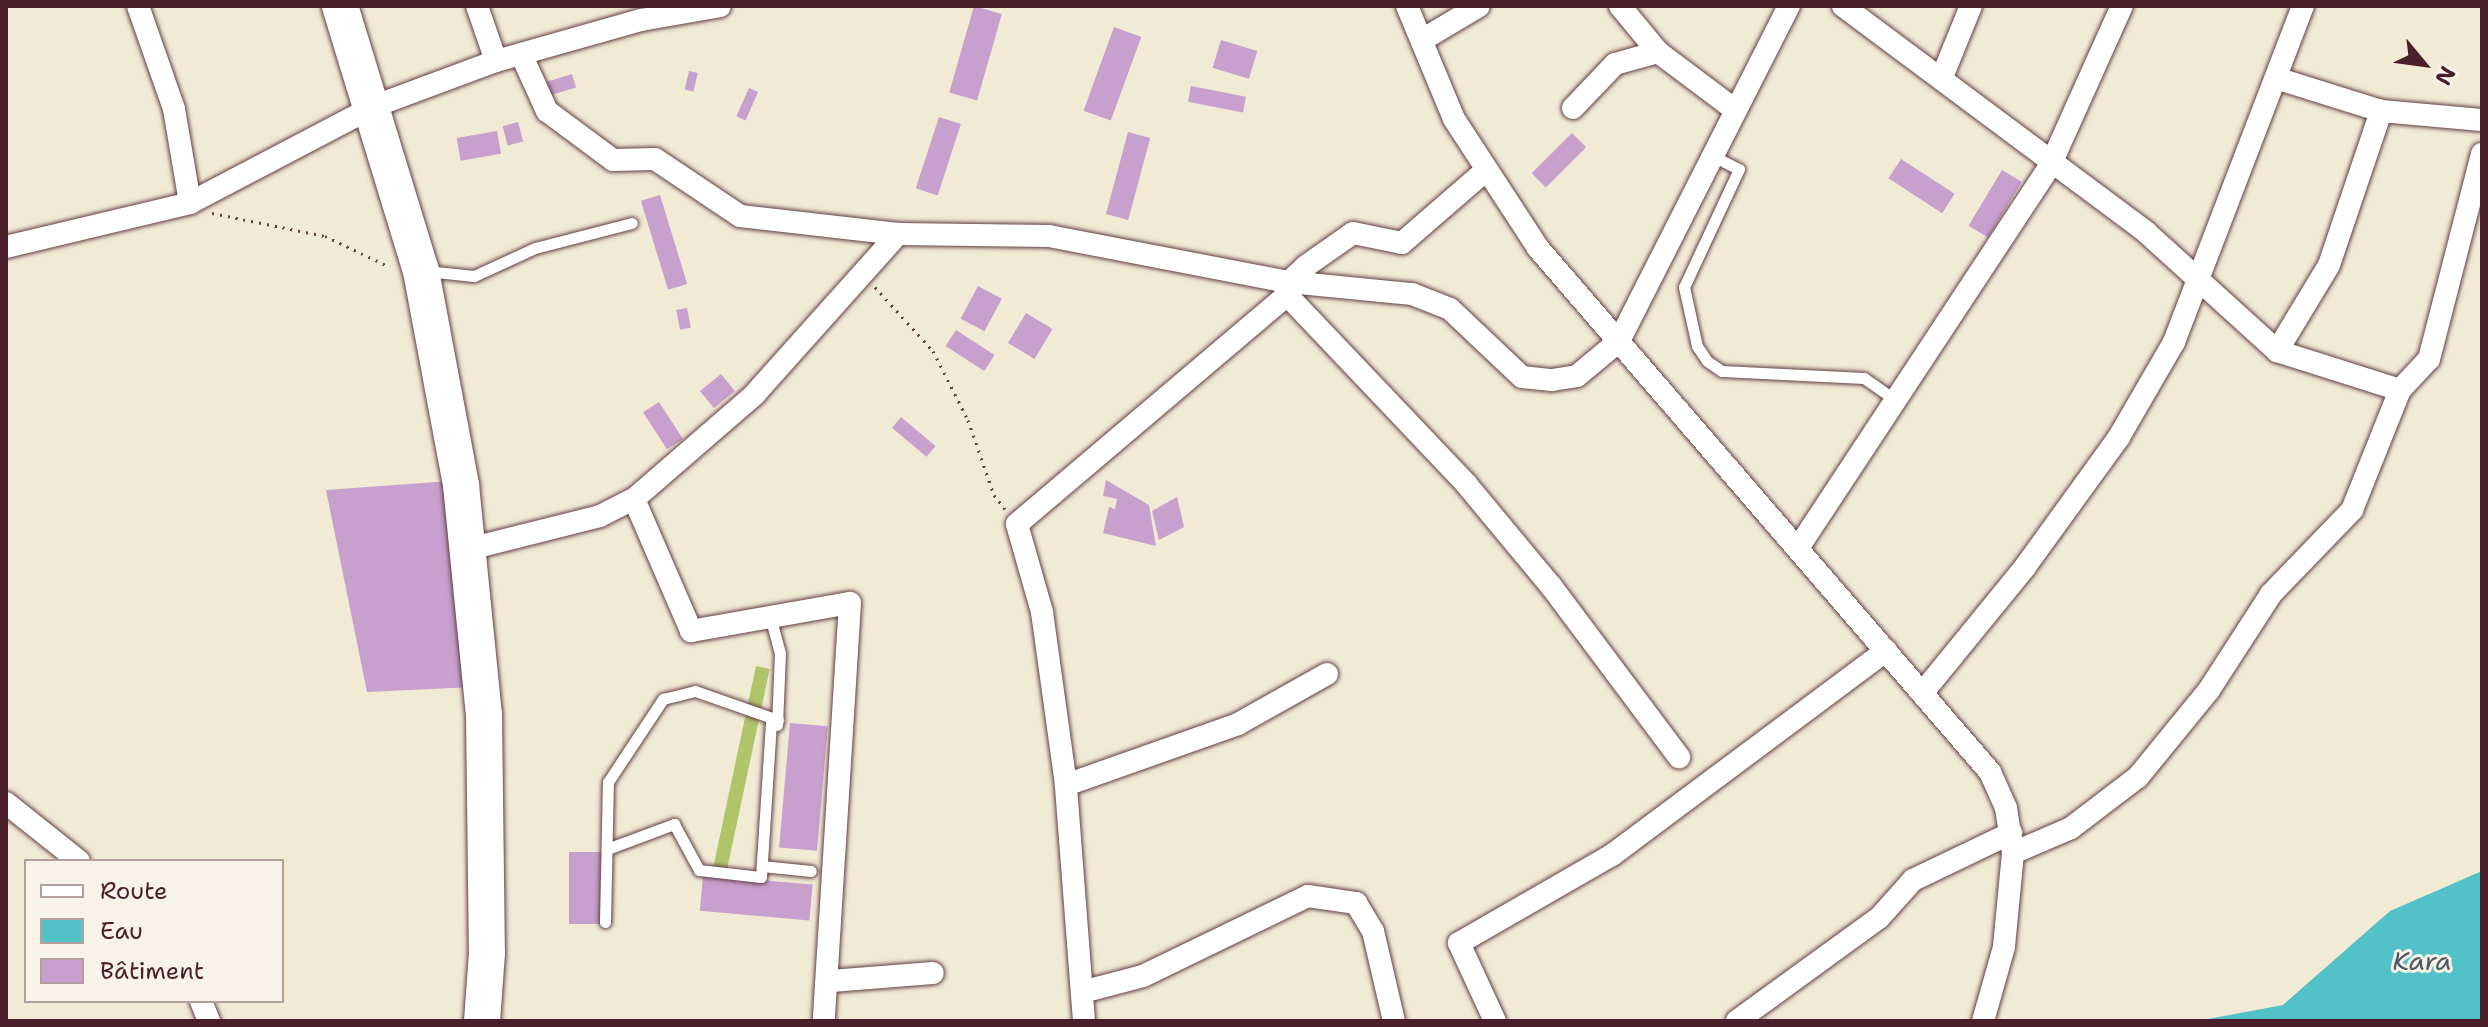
<!DOCTYPE html>
<meta charset="utf-8">
<style>
body{margin:0}
#map{position:relative;width:2488px;height:1027px;overflow:hidden;background:#f1ead5;font-family:"Shantell Sans",sans-serif}
div>[style]{position:absolute}
[style*='--x']{left:calc(var(--x)*1px);top:calc(var(--y)*1px);width:calc(var(--w)*1px);rotate:calc(var(--a)*1deg)}
.green>*{inset:0;background:#b0c569;transform-origin:0 0}
.water>*{inset:0;background:#53c1c8}
.building>*{inset:0;background:#c7a0ce;transform-origin:0 0}
.path>*{height:3px;margin-top:-1.5px;transform-origin:0;background:repeating-linear-gradient(90deg,#633d44 0 2px,transparent 0 8px)}
.roads{filter:drop-shadow(0 0 2px #633d44) drop-shadow(0 0 2px #633d44)}
.lane>*{height:11px;margin:-5.5px;padding:0 5.5px;transform-origin:5.5px;border-radius:5.5px;background:#fff}
.street>*{height:22px;margin:-11px;padding:0 11px;transform-origin:11px;border-radius:11px;background:#fff}
.primary>*{height:36px;margin:-18px;padding:0 18px;transform-origin:18px;border-radius:18px;background:#fff}
span{translate:-50% -50%;white-space:nowrap;text-align:center;line-height:1.15;-webkit-text-stroke:6px #f7f3e8;paint-order:stroke}
.water-label{font-size:26px;color:#4d5862;font-style:italic}
.frame{position:absolute;inset:0;border:8px solid #4a1f2b;pointer-events:none}
.legend{position:absolute;left:24px;top:859px;width:260px;height:144px;box-sizing:border-box;background:#f7f3e8;border:2px solid #b29e9c;margin:0;padding:10px 14px;list-style:none;font-size:24px;color:#4a1f2b}
.legend li{display:flex;align-items:center;gap:16px;height:40px}
.legend b{width:40px;border:2px solid #b29e9c}
.north{position:absolute;left:2384px;top:24px;width:80px;height:80px;-webkit-text-stroke:6px #f7f3e8;paint-order:stroke;rotate:119deg;font-size:22px;font-weight:700;line-height:32px;text-align:center;color:#4a1f2b}
.north::after{content:'';display:block;margin:auto;width:28px;height:36px;background:#4a1f2b;clip-path:polygon(50% 0,100% 100%,50% 72%,0 100%)}
</style>
<div id="map">
<div class="green">
<div style="left:756px;top:666px;width:14px;height:208px;rotate:12deg"></div>
</div>
<div class="water">
<div style="clip-path:polygon(2482px 871px,2482px 1021px,2197px 1021px,2283px 1005px,2390px 911px)"></div>
</div>
<div class="building">
<div style="left:974px;top:6px;width:29px;height:90px;rotate:16deg"></div>
<div style="left:1114px;top:27px;width:29px;height:89px;rotate:20deg"></div>
<div style="left:1221px;top:40px;width:38px;height:29px;rotate:17deg"></div>
<div style="left:689px;top:71px;width:9px;height:19px;rotate:13deg"></div>
<div style="left:572px;top:74px;width:14px;height:28px;rotate:73deg"></div>
<div style="left:1191px;top:86px;width:56px;height:16px;rotate:11deg"></div>
<div style="left:749px;top:88px;width:10px;height:31px;rotate:24deg"></div>
<div style="left:939px;top:117px;width:23px;height:75px;rotate:18deg"></div>
<div style="left:518px;top:122px;width:20px;height:16px;rotate:75deg"></div>
<div style="left:497px;top:131px;width:23px;height:41px;rotate:80deg"></div>
<div style="left:1128px;top:132px;width:23px;height:85px;rotate:15deg"></div>
<div style="left:1572px;top:133px;width:20px;height:57px;rotate:45deg"></div>
<div style="left:1901px;top:159px;width:64px;height:23px;rotate:33deg"></div>
<div style="left:2002px;top:170px;width:23px;height:65px;rotate:31deg"></div>
<div style="left:660px;top:195px;width:93px;height:20px;rotate:73deg"></div>
<div style="left:978px;top:286px;width:27px;height:37px;rotate:28deg"></div>
<div style="left:687px;top:308px;width:20px;height:11px;rotate:79deg"></div>
<div style="left:1026px;top:313px;width:31px;height:35px;rotate:31deg"></div>
<div style="left:956px;top:330px;width:46px;height:19px;rotate:33deg"></div>
<div style="left:721px;top:374px;width:22px;height:27px;rotate:51deg"></div>
<div style="left:659px;top:402px;width:44px;height:19px;rotate:57deg"></div>
<div style="left:901px;top:417px;width:45px;height:14px;rotate:40deg"></div>
<div style="clip-path:polygon(1106px 480px,1149px 505px,1156px 546px,1103px 533px,1109px 507px,1115px 509px,1117px 499px,1103px 496px)"></div>
<div style="clip-path:polygon(450px 481px,474px 687px,367px 692px,326px 490px)"></div>
<div style="clip-path:polygon(1177px 497px,1184px 527px,1159px 540px,1152px 511px)"></div>
<div style="left:790px;top:723px;width:38px;height:125px;rotate:5deg"></div>
<div style="left:569px;top:852px;width:35px;height:72px"></div>
<div style="left:703px;top:875px;width:110px;height:36px;rotate:5deg"></div>
</div>
<div class="path">
<div style="--x:212;--y:213;--w:115;--a:11.5"></div>
<div style="--x:325;--y:236;--w:72;--a:25.5"></div>
<div style="--x:875;--y:287;--w:86;--a:47.8"></div>
<div style="--x:933;--y:351;--w:77;--a:63.1"></div>
<div style="--x:968;--y:420;--w:79;--a:70.9"></div>
<div style="--x:994;--y:495;--w:18;--a:52"></div>
</div>
<div class="roads">
<div class="lane">
<div style="--x:1711;--y:155;--w:31;--a:27"></div>
<div style="--x:1739;--y:169;--w:130;--a:115"></div>
<div style="--x:1684;--y:287;--w:60;--a:77.6"></div>
<div style="--x:1697;--y:346;--w:18;--a:56"></div>
<div style="--x:1707;--y:361;--w:18;--a:34"></div>
<div style="--x:1722;--y:371;--w:142;--a:2.8"></div>
<div style="--x:1864;--y:378;--w:40;--a:34.9"></div>
<div style="--x:426;--y:271;--w:48;--a:5.9"></div>
<div style="--x:474;--y:276;--w:67;--a:-24.7"></div>
<div style="--x:535;--y:248;--w:100;--a:-14.5"></div>
<div style="--x:770;--y:616;--w:38;--a:75"></div>
<div style="--x:780;--y:653;--w:72;--a:92.4"></div>
<div style="--x:607;--y:849;--w:72;--a:-20.5"></div>
<div style="--x:674;--y:824;--w:52;--a:61.5"></div>
<div style="--x:699;--y:870;--w:62;--a:6.4"></div>
<div style="--x:761;--y:877;--w:156;--a:-86.3"></div>
<div style="--x:762;--y:866;--w:49;--a:5.8"></div>
<div style="--x:605;--y:922;--w:140;--a:-88.8"></div>
<div style="--x:608;--y:782;--w:100;--a:-56.5"></div>
<div style="--x:663;--y:699;--w:33;--a:-14"></div>
<div style="--x:695;--y:691;--w:88;--a:19.3"></div>
</div>
<div class="street">
<div style="--x:138;--y:6;--w:109;--a:70.7"></div>
<div style="--x:174;--y:109;--w:95;--a:80.3"></div>
<div style="--x:477;--y:6;--w:58;--a:70.9"></div>
<div style="--x:1407;--y:6;--w:122;--a:67.4"></div>
<div style="--x:1454;--y:119;--w:154;--a:56.9"></div>
<div style="--x:1538;--y:248;--w:692;--a:49.22"></div>
<div style="--x:1990;--y:772;--w:39;--a:66"></div>
<div style="--x:2006;--y:808;--w:46;--a:81.2"></div>
<div style="--x:2013;--y:853;--w:94;--a:95.5"></div>
<div style="--x:2004;--y:947;--w:77;--a:105.8"></div>
<div style="--x:1620;--y:6;--w:60;--a:50.4"></div>
<div style="--x:1658;--y:52;--w:95;--a:36.9"></div>
<div style="--x:1843;--y:6;--w:379;--a:36.7"></div>
<div style="--x:2147;--y:233;--w:176;--a:42.2"></div>
<div style="--x:2277;--y:351;--w:129;--a:17.6"></div>
<div style="--x:1422;--y:40;--w:66;--a:-30.8"></div>
<div style="--x:521;--y:54;--w:63;--a:65.5"></div>
<div style="--x:547;--y:111;--w:82;--a:36.6"></div>
<div style="--x:613;--y:160;--w:42;--a:-1.4"></div>
<div style="--x:655;--y:159;--w:102;--a:33.8"></div>
<div style="--x:740;--y:216;--w:159;--a:6.5"></div>
<div style="--x:898;--y:234;--w:151;--a:0.8"></div>
<div style="--x:1049;--y:236;--w:244;--a:10.9"></div>
<div style="--x:1289;--y:282;--w:124;--a:5.6"></div>
<div style="--x:1412;--y:294;--w:41;--a:21.5"></div>
<div style="--x:1450;--y:309;--w:99;--a:43.4"></div>
<div style="--x:1522;--y:377;--w:30;--a:6"></div>
<div style="--x:1552;--y:380;--w:25;--a:-9"></div>
<div style="--x:1577;--y:376;--w:55;--a:-39.8"></div>
<div style="--x:1619;--y:341;--w:376;--a:-63.1"></div>
<div style="--x:1942;--y:77;--w:77;--a:-67.8"></div>
<div style="--x:2279;--y:79;--w:107;--a:17.4"></div>
<div style="--x:1573;--y:108;--w:61;--a:-46.3"></div>
<div style="--x:1615;--y:64;--w:45;--a:-15.6"></div>
<div style="--x:6;--y:247;--w:189;--a:-13.4"></div>
<div style="--x:190;--y:203;--w:209;--a:-27.7"></div>
<div style="--x:375;--y:106;--w:129;--a:-20.4"></div>
<div style="--x:496;--y:61;--w:151;--a:-15.8"></div>
<div style="--x:641;--y:20;--w:80;--a:-10"></div>
<div style="--x:1287;--y:295;--w:262;--a:46.5"></div>
<div style="--x:1467;--y:485;--w:131;--a:50.3"></div>
<div style="--x:1551;--y:586;--w:214;--a:53.2"></div>
<div style="--x:2277;--y:351;--w:100;--a:-58.8"></div>
<div style="--x:2329;--y:265;--w:163;--a:-71.3"></div>
<div style="--x:2381;--y:111;--w:101;--a:5.1"></div>
<div style="--x:634;--y:499;--w:144;--a:66.6"></div>
<div style="--x:691;--y:631;--w:161;--a:-10"></div>
<div style="--x:850;--y:603;--w:419;--a:93.6"></div>
<div style="--x:1798;--y:548;--w:458;--a:-56.6"></div>
<div style="--x:2050;--y:166;--w:175;--a:-65.8"></div>
<div style="--x:469;--y:549;--w:135;--a:-14.1"></div>
<div style="--x:600;--y:516;--w:38;--a:-27"></div>
<div style="--x:634;--y:499;--w:159;--a:-40.9"></div>
<div style="--x:754;--y:395;--w:216;--a:-48.2"></div>
<div style="--x:1924;--y:691;--w:160;--a:-50.8"></div>
<div style="--x:2025;--y:567;--w:160;--a:-54.1"></div>
<div style="--x:2119;--y:437;--w:110;--a:-59.9"></div>
<div style="--x:2174;--y:342;--w:360;--a:-69"></div>
<div style="--x:1066;--y:785;--w:182;--a:-19.5"></div>
<div style="--x:1238;--y:724;--w:102;--a:-29.3"></div>
<div style="--x:6;--y:803;--w:93;--a:38.5"></div>
<div style="--x:2013;--y:853;--w:63;--a:-23.3"></div>
<div style="--x:2071;--y:828;--w:84;--a:-37.3"></div>
<div style="--x:2138;--y:777;--w:112;--a:-50.8"></div>
<div style="--x:2209;--y:690;--w:114;--a:-57.1"></div>
<div style="--x:2271;--y:594;--w:117;--a:-46"></div>
<div style="--x:2352;--y:510;--w:129;--a:-68.2"></div>
<div style="--x:2400;--y:390;--w:42;--a:-46.9"></div>
<div style="--x:2429;--y:359;--w:212;--a:-75.5"></div>
<div style="--x:831;--y:981;--w:102;--a:-4.5"></div>
<div style="--x:1082;--y:992;--w:63;--a:-14.7"></div>
<div style="--x:1143;--y:976;--w:183;--a:-25.9"></div>
<div style="--x:1308;--y:896;--w:49;--a:8.3"></div>
<div style="--x:1356;--y:903;--w:33;--a:59"></div>
<div style="--x:1373;--y:931;--w:92;--a:76.9"></div>
<div style="--x:201;--y:1001;--w:22;--a:68"></div>
<div style="--x:1084;--y:1021;--w:237;--a:-94.4"></div>
<div style="--x:1066;--y:785;--w:175;--a:-97.9"></div>
<div style="--x:1042;--y:612;--w:91;--a:-105.9"></div>
<div style="--x:1017;--y:524;--w:354;--a:-40.3"></div>
<div style="--x:1287;--y:295;--w:13;--a:-81"></div>
<div style="--x:1289;--y:282;--w:23;--a:-43"></div>
<div style="--x:1306;--y:266;--w:57;--a:-35.1"></div>
<div style="--x:1353;--y:233;--w:50;--a:11.5"></div>
<div style="--x:1402;--y:243;--w:110;--a:-40.9"></div>
<div style="--x:1495;--y:1021;--w:86;--a:-114.8"></div>
<div style="--x:1459;--y:943;--w:177;--a:-29.9"></div>
<div style="--x:1612;--y:855;--w:342;--a:-36.7"></div>
<div style="--x:1737;--y:1021;--w:175;--a:-36"></div>
<div style="--x:1879;--y:918;--w:51;--a:-48.2"></div>
<div style="--x:1913;--y:880;--w:109;--a:-25.6"></div>
</div>
<div class="primary">
<div style="--x:340;--y:6;--w:277;--a:73"></div>
<div style="--x:421;--y:271;--w:218;--a:79.4"></div>
<div style="--x:461;--y:485;--w:230;--a:84.3"></div>
<div style="--x:484;--y:714;--w:239;--a:89.3"></div>
<div style="--x:487;--y:953;--w:68;--a:94.2"></div>
</div>
</div>
<div class="water-label">
<span style="left:2422px;top:961px">Kara</span>
</div>
<div class="frame"></div>
<ul class="legend">
<li><b style="height:10px;background:#fff"></b>Route</li>
<li><b style="height:22px;background:#53c1c8"></b>Eau</li>
<li><b style="height:22px;background:#c7a0ce"></b>Bâtiment</li>
</ul>
<div class="north">N</div>
</div>
